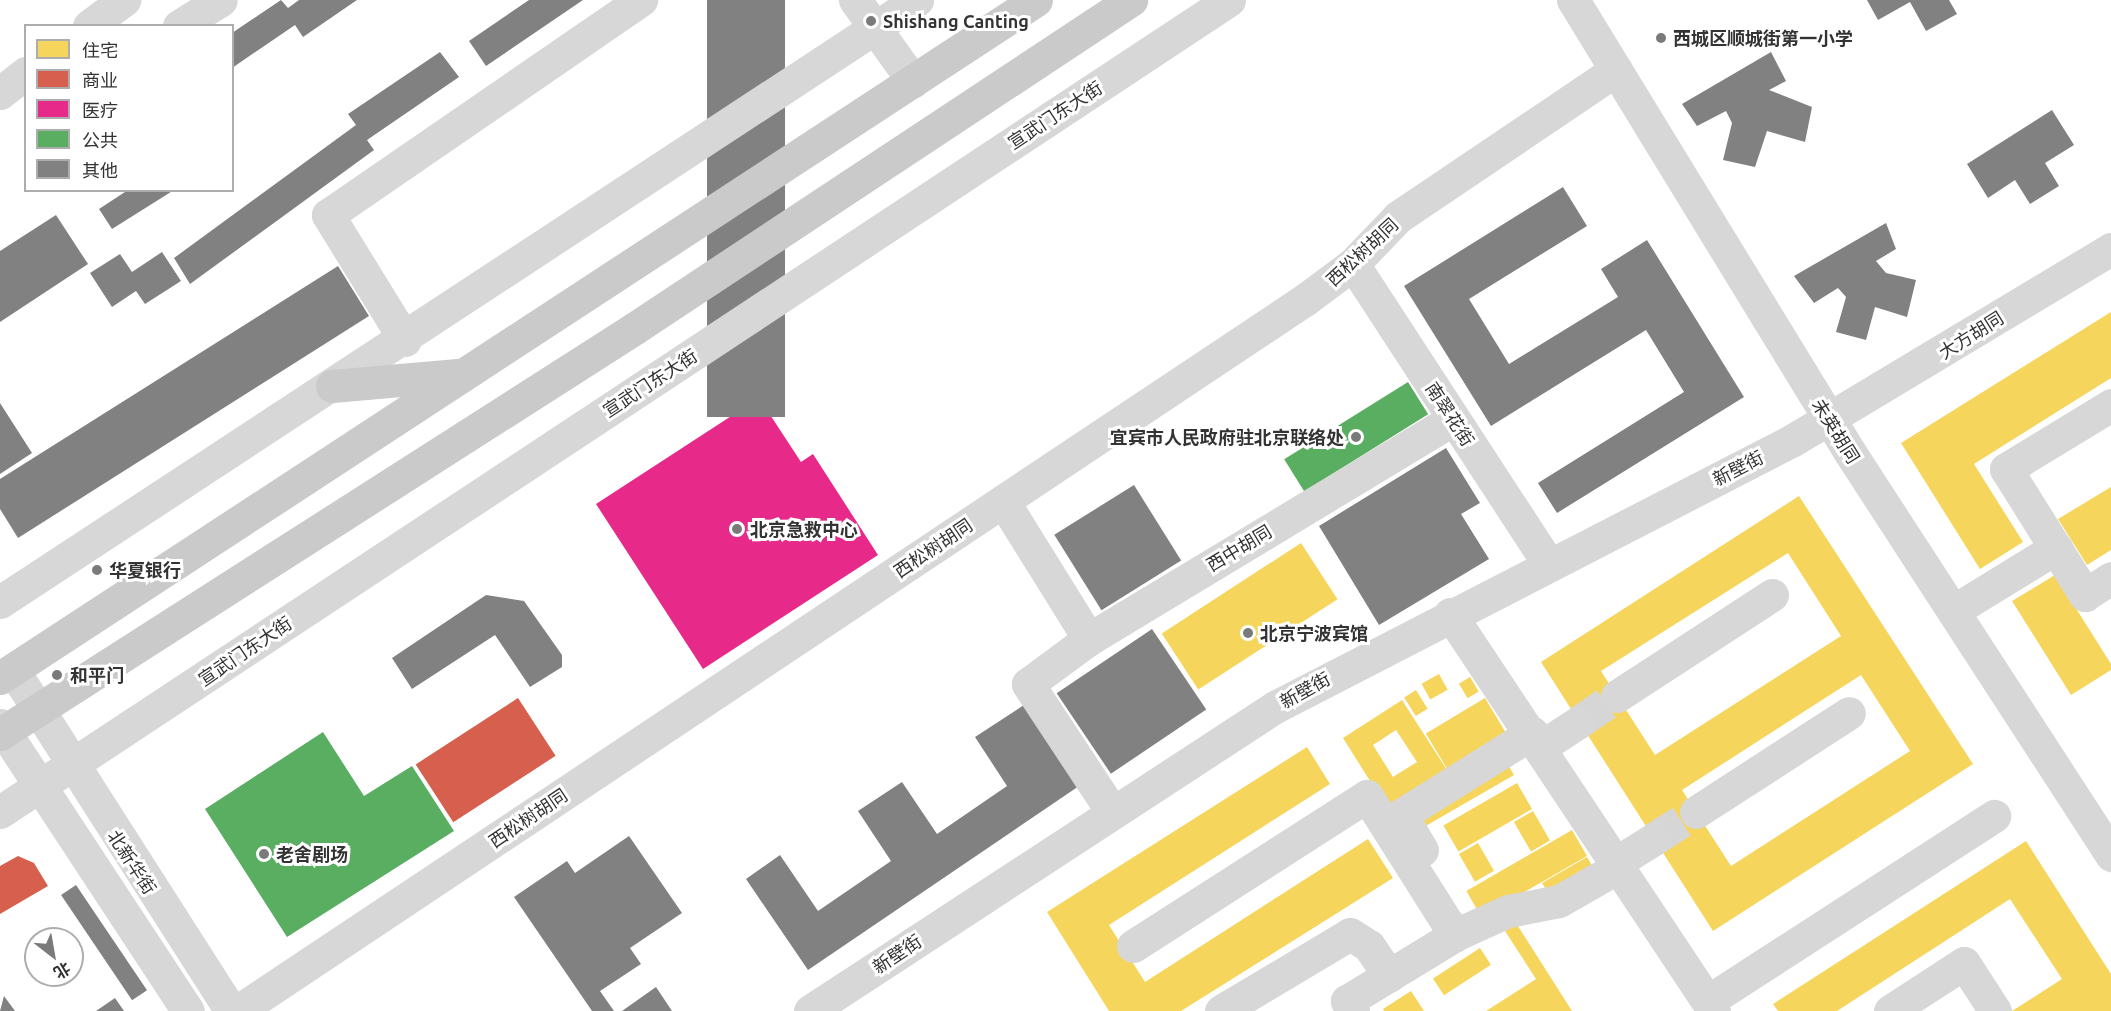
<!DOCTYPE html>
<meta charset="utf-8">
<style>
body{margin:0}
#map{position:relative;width:2111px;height:1011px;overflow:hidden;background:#fff;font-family:Ubuntu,"Noto Sans SC",sans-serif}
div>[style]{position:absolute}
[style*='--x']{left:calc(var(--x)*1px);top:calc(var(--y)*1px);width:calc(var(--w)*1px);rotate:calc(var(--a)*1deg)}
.homes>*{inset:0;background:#f6d55c;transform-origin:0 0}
.shops>*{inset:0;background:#d6604d;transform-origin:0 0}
.health>*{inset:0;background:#e7298a}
.public>*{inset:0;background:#5aae61;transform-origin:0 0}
.building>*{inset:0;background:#818181;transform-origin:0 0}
.minor-tunnel>*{height:33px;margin-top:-16.5px;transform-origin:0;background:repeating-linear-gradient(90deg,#d6d6d6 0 33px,transparent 0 49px)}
.minor>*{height:33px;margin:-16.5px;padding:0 16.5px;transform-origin:16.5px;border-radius:16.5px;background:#d7d7d7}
.major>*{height:33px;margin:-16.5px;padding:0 16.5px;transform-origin:16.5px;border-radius:16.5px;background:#cacaca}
.dots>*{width:16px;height:16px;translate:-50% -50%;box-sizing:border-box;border:3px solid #fff;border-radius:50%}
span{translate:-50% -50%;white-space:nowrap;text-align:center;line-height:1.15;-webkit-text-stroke:6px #fff;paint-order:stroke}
.poi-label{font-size:18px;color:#333;font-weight:700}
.left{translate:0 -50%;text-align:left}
.right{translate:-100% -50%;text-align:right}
.street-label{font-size:18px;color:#333}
.legend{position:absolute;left:24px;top:24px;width:210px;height:168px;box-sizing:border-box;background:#fff;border:2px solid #adadad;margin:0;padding:8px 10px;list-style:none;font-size:18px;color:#333}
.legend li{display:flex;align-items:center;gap:12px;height:30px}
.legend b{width:30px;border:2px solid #adadad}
.north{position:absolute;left:24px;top:927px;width:60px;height:60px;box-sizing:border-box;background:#fff;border:2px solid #adadad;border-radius:50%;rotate:149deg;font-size:16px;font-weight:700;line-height:24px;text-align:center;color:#333}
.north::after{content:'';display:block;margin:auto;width:21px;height:27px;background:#7a7a7a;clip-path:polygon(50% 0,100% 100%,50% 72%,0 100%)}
</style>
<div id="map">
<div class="homes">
<div style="clip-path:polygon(2111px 312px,2111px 378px,1974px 464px,2023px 542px,1980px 569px,1901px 443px)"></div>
<div style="clip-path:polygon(2111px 487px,2111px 550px,2087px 565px,2058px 519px)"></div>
<div style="clip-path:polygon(evenodd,1799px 496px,1973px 764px,1713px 931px,1541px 662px,1799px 496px,1788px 553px,1841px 636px,1655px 755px,1601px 671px,1788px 553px,1799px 496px,1861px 675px,1910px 751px,1731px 866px,1682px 790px,1861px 675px)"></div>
<div style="left:1301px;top:543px;width:67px;height:166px;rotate:57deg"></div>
<div style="clip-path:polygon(2055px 575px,2111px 664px,2111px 670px,2071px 695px,2012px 601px)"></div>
<div style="left:1439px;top:674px;width:18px;height:20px;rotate:61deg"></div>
<div style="left:1470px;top:677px;width:17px;height:13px;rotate:59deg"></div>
<div style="left:1416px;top:690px;width:22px;height:14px;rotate:58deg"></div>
<div style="left:1485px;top:698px;width:41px;height:69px;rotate:59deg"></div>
<div style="clip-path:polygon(evenodd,1402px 700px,1447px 770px,1387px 808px,1343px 738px,1402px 700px,1396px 730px,1417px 762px,1393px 777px,1373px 745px,1396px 730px)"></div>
<div style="clip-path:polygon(1307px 747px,1330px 784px,1109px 925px,1145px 982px,1368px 839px,1393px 878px,1181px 1011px,1109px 1011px,1047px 912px)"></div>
<div style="left:1507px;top:763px;width:14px;height:106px;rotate:60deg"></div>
<div style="left:1517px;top:783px;width:30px;height:85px;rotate:60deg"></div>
<div style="left:1533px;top:811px;width:34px;height:22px;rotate:60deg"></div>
<div style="left:1572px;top:830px;width:30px;height:122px;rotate:60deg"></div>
<div style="clip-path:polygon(2026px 841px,2111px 974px,2111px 1011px,2012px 1011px,2062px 979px,2010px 899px,1837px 1011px,1778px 1011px,1773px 1004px)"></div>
<div style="left:1478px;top:843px;width:32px;height:22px;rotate:60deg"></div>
<div style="left:1587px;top:857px;width:20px;height:52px;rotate:60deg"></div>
<div style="clip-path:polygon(1516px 923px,1572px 1011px,1486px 1011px,1536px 979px,1505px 931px)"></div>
<div style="left:1480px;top:948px;width:20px;height:56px;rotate:57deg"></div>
<div style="clip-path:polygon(1411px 991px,1424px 1011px,1384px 1011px,1383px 1009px)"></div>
</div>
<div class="shops">
<div style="left:518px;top:698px;width:69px;height:122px;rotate:57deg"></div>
<div style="clip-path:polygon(18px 856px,34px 863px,48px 886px,0 914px,0 866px)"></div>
</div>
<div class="health">
<div style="clip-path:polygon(759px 398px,801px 462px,813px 454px,878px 555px,703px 669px,596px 504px)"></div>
</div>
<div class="public">
<div style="left:1408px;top:382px;width:38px;height:146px;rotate:58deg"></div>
<div style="clip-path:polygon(323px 732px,364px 796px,412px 766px,454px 831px,287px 937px,205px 809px)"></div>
</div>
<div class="building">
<div style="clip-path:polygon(281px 0,288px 8px,299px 0,357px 0,303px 37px,295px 25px,232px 68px,232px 33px)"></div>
<div style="clip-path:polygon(529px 0,583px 0,486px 66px,469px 41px)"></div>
<div style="left:707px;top:0;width:78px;height:417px"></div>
<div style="clip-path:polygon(1867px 0,1949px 0,1957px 14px,1926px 31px,1910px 2px,1878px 20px)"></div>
<div style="clip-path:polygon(440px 52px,459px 77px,367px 140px,374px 150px,190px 284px,174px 258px,356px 125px,348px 114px)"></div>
<div style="clip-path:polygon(1771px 52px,1786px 81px,1769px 90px,1812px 107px,1805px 142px,1767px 131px,1755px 167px,1723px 160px,1732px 123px,1726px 111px,1697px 126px,1682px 104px)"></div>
<div style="clip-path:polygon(2052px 110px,2074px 145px,2045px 163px,2059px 186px,2030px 204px,2015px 180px,1988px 198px,1967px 164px)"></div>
<div style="clip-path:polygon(1563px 187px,1587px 226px,1469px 299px,1509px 364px,1618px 297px,1601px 269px,1647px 240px,1744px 397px,1557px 513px,1538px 483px,1684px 392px,1646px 330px,1491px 426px,1404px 286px)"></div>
<div style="clip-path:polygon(128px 190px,174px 190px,112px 229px,99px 209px)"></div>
<div style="clip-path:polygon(56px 215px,88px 264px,0 322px,0 251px)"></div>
<div style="clip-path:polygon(1886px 223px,1896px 249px,1876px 261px,1886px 273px,1916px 280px,1907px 317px,1875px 307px,1866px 340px,1836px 332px,1846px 297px,1838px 288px,1814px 303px,1794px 276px)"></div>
<div style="clip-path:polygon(162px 252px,181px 281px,145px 304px,136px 291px,112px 307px,90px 273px,120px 254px,132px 272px)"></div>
<div style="clip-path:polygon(338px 266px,369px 316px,18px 538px,0 509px,0 479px)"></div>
<div style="clip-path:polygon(0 403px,32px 453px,0 474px)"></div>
<div style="clip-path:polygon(1446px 448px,1480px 503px,1461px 514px,1489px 559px,1379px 625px,1319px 526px)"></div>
<div style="left:1134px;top:485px;width:89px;height:94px;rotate:58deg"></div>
<div style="clip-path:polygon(486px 595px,524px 601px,562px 655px,562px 667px,530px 687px,495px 635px,412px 689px,392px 658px)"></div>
<div style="left:1152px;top:629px;width:97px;height:115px;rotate:56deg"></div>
<div style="clip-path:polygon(1024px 705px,1079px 786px,808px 970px,746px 879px,780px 855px,818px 911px,891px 861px,858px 811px,902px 782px,937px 834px,1007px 786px,975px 737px)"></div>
<div style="clip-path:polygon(629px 836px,682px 913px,630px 948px,641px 964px,600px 991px,614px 1011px,592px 1011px,514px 897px,567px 861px,575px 873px)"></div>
<div style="left:76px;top:885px;width:127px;height:18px;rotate:56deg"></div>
<div style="clip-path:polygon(656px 987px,672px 1011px,622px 1011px)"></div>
<div style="clip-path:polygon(4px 996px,15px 1011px,0 1011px)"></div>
<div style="clip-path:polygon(115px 998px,124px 1011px,96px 1011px)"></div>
</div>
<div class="minor-tunnel">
<div style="--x:1579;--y:722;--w:46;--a:-34.4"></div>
<div style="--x:1654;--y:839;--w:50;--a:-32.7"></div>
</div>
<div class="minor">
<div style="--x:855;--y:0;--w:100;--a:54.4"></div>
<div style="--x:1573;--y:0;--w:529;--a:58.53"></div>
<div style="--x:1849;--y:451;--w:482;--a:57"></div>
<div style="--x:89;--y:26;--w:44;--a:-36.6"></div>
<div style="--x:179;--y:26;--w:49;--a:-31.8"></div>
<div style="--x:0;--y:93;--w:33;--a:-38"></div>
<div style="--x:1353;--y:264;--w:357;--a:56.9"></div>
<div style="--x:405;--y:340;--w:147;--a:-121.6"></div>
<div style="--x:328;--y:215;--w:380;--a:-34.5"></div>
<div style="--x:2111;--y:405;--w:123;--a:148.6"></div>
<div style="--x:2006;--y:469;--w:149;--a:57.9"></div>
<div style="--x:2085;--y:595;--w:31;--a:-33"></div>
<div style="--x:1003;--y:501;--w:163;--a:58.1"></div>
<div style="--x:0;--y:602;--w:1097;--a:-33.28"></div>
<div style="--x:1953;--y:611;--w:121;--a:-31.5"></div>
<div style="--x:1450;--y:614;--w:477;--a:56.4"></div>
<div style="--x:13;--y:670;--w:405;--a:57.4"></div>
<div style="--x:1617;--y:696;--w:185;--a:-33.1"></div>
<div style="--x:0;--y:725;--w:342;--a:56.7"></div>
<div style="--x:1542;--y:746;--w:44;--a:-33"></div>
<div style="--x:1111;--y:810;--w:151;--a:-123.4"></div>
<div style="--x:1028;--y:684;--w:76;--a:-36.4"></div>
<div style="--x:1089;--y:639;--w:425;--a:-31.1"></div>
<div style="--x:0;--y:812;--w:1473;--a:-33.45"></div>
<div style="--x:1696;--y:812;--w:182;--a:-32.9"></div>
<div style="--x:1422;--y:850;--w:41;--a:-121"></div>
<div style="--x:1401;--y:815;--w:155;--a:-32"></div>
<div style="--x:1617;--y:862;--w:44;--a:-31.9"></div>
<div style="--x:1133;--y:946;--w:278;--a:-32.7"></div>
<div style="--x:1367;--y:796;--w:165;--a:57.7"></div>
<div style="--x:1708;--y:1001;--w:341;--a:-32.9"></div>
<div style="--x:238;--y:1011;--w:1284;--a:-33.69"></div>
<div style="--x:1306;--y:299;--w:59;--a:-36.7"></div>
<div style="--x:1353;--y:264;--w:65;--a:-46.2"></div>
<div style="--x:1398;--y:217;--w:263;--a:-34"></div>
<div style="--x:810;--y:1011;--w:556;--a:-33.18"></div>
<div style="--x:1275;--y:707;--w:583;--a:-27.27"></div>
<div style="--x:1793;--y:440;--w:371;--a:-31"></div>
<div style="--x:1221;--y:1011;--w:150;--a:-30.8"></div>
<div style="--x:1350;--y:934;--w:22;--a:32"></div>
<div style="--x:1369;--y:946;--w:36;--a:56"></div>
<div style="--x:1353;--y:1011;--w:12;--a:-121"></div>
<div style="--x:1347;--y:1001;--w:127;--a:-31.4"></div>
<div style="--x:1455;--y:935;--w:58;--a:-24.4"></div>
<div style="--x:1508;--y:911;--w:52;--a:-11.1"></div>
<div style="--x:1559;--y:901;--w:70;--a:-29.8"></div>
<div style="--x:1890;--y:1011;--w:88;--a:-33"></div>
<div style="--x:1964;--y:963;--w:57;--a:57.1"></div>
</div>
<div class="major">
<div style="--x:332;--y:386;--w:126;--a:-5"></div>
<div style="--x:0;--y:678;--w:1238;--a:-33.2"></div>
<div style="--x:0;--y:734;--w:754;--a:-32.59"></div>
<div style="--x:635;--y:328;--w:595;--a:-33.48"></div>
</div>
<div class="dots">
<div style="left:871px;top:21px;background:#7a7a7a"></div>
<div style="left:1661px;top:38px;background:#7a7a7a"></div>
<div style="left:1356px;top:437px;background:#7a7a7a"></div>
<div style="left:737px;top:529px;background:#7a7a7a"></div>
<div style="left:97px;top:570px;background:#7a7a7a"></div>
<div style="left:1248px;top:633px;background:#7a7a7a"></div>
<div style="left:57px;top:675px;background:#7a7a7a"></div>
<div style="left:264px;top:854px;background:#7a7a7a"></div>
</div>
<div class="poi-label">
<span class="left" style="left:883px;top:21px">Shishang Canting</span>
<span class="left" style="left:1673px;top:38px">西城区顺城街第一小学</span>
<span class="right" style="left:1344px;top:437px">宜宾市人民政府驻北京联络处</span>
<span class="left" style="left:750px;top:529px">北京急救中心</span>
<span class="left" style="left:109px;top:570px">华夏银行</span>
<span class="left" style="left:1260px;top:633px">北京宁波宾馆</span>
<span class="left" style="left:70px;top:675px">和平门</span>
<span class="left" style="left:276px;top:854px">老舍剧场</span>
</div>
<div class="street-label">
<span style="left:1055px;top:115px;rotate:-33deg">宣武门东大街</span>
<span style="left:1362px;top:252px;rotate:-43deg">西松树胡同</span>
<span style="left:1971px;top:335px;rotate:-32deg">大方胡同</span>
<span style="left:650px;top:383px;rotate:-33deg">宣武门东大街</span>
<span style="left:1450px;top:414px;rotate:57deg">南翠花街</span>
<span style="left:1836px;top:431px;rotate:58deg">未英胡同</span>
<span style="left:1738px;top:468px;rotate:-27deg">新壁街</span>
<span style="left:933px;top:548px;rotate:-34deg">西松树胡同</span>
<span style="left:1239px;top:548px;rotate:-31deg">西中胡同</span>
<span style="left:245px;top:651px;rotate:-34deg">宣武门东大街</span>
<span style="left:1305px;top:690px;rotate:-29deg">新壁街</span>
<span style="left:528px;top:818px;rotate:-34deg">西松树胡同</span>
<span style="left:132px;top:862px;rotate:57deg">北新华街</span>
<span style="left:897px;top:954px;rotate:-34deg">新壁街</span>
</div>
<ul class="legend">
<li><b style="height:16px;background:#f6d55c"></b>住宅</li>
<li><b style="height:16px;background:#d6604d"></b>商业</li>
<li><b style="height:16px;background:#e7298a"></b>医疗</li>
<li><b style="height:16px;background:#5aae61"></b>公共</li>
<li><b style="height:16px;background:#818181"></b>其他</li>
</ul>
<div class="north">北</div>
</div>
